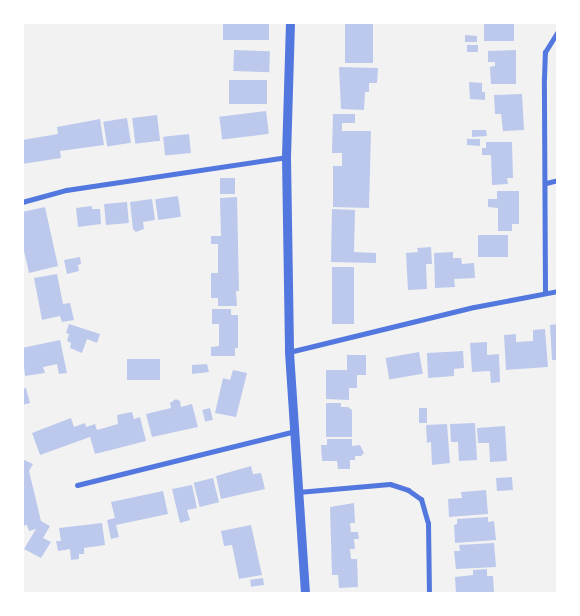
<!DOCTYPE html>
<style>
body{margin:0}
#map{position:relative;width:580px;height:616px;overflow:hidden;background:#f2f2f2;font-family:"Source Sans 3",sans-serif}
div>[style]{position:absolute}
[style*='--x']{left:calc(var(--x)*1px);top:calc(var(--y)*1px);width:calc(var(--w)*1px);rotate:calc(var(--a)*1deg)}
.building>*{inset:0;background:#bdc9ec;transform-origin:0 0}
.minor>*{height:5px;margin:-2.5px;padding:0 2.5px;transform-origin:2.5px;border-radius:2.5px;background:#5277de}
.tertiary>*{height:9px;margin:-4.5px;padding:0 4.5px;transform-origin:4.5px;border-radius:4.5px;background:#5277de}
span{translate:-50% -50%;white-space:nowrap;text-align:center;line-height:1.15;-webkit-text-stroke:5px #fff;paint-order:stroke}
.frame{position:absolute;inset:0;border:24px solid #fff;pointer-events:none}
</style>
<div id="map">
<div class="building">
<div style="left:223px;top:22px;width:46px;height:18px"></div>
<div style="left:345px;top:22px;width:28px;height:41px"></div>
<div style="left:484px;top:22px;width:30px;height:19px"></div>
<div style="clip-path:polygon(465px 35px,477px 36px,477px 42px,465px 42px)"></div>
<div style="left:467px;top:45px;width:11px;height:7px"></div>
<div style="left:234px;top:50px;width:36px;height:21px;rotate:2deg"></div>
<div style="clip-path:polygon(516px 50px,516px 84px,491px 84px,490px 67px,495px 66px,495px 62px,488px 62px,488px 51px)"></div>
<div style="clip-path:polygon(339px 67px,378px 68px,377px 83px,369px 83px,369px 92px,365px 92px,364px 110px,341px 109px)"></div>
<div style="left:229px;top:80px;width:38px;height:24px"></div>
<div style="clip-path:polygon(469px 82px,482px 83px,482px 92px,485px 92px,485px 100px,470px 99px)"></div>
<div style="clip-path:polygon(522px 94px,524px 130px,503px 131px,501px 114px,495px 114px,494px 95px)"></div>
<div style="left:266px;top:111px;width:23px;height:47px;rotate:83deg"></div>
<div style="clip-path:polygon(333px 114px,355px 114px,355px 123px,342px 123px,342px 131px,371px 131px,369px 208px,333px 207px,333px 166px,342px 166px,342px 153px,332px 153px)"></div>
<div style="left:157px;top:115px;width:26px;height:25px;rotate:83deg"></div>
<div style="left:127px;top:118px;width:25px;height:24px;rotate:81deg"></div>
<div style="clip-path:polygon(100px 119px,104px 145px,60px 151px,61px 158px,22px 164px,22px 140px,58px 134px,57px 127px)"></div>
<div style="clip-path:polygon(472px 130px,486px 130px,487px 136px,472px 137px)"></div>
<div style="left:189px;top:134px;width:19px;height:26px;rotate:84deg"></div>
<div style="clip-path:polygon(467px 139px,480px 139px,480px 146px,467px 145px)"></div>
<div style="clip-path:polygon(486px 142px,512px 142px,513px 178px,507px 178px,508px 184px,492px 185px,491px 155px,482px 155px,482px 148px,486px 148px)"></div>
<div style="left:235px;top:178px;width:16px;height:15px;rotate:90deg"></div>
<div style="clip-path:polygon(497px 191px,519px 191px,519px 224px,512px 224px,512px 231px,498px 231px,498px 208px,488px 207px,488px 199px,497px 199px)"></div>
<div style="left:178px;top:196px;width:21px;height:23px;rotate:82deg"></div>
<div style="clip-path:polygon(237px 197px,239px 291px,236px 291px,237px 306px,218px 306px,218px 298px,211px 298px,211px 273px,218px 273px,218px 244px,211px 244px,211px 236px,221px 236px,220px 198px)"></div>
<div style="clip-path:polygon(152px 199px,155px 220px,143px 222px,144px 229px,136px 232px,133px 229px,130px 202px)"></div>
<div style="left:127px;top:202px;width:21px;height:23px;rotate:85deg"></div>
<div style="clip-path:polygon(92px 206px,92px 209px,100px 209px,101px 224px,78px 227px,76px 208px)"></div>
<div style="clip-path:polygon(45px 207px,58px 266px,29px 273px,22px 242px,22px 212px)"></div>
<div style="clip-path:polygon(332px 209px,355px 210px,354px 252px,376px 253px,376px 263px,331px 262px)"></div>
<div style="left:508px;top:235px;width:22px;height:30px;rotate:90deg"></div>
<div style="clip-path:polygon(431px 247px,432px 264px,426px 264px,427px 289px,408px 290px,406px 253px,418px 252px,417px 248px)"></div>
<div style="clip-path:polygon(453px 252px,453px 258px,461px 258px,462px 264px,474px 263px,475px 278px,454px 279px,455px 287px,435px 288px,434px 253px)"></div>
<div style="clip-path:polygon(80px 257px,81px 264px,78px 265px,79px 271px,67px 274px,64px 260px)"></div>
<div style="left:332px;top:267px;width:22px;height:57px"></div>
<div style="clip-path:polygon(57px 274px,63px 304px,70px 303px,74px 320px,62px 322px,60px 316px,42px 320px,34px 278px)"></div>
<div style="clip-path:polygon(212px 309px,231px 309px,231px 315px,238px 315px,238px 348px,235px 348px,235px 356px,211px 356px,211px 347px,219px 346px,219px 324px,212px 324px)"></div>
<div style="clip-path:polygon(69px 324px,100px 334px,97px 343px,87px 339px,82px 353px,70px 348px,71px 343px,67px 341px,69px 334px,66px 333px)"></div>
<div style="clip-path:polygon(558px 324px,558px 360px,552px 360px,550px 325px)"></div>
<div style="clip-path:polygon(545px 329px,548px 367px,506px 370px,504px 335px,516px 334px,516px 342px,533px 341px,533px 330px)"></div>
<div style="clip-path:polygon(60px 340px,67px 373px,59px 374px,57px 364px,43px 367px,45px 373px,25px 376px,22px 348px)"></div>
<div style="clip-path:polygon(487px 342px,487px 355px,499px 354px,500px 382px,491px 383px,490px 371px,472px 372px,470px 343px)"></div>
<div style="clip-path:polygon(463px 351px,464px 368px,454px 369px,454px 376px,428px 378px,427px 353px)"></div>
<div style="left:419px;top:352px;width:22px;height:34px;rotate:80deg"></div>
<div style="clip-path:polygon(347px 355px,366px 355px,366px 375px,357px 375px,357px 388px,349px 388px,349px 400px,326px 399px,326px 370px,347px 370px)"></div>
<div style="left:160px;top:359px;width:21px;height:33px;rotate:90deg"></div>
<div style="clip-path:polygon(207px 364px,209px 372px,192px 374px,192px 365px)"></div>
<div style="clip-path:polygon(233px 370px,247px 373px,236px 417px,215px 413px,223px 378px,230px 380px)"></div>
<div style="clip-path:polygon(26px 388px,30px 403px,22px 405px,22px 389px)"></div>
<div style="clip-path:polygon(176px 399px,180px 401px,181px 407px,192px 404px,198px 427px,152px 437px,146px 414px,171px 408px,170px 403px)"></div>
<div style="clip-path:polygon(326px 403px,341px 403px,341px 407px,348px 407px,352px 410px,352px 437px,326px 437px)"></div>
<div style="left:210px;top:408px;width:12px;height:8px;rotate:76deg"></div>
<div style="left:419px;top:408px;width:8px;height:15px"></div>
<div style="clip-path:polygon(132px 412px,134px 419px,140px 417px,146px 441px,95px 454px,90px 437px,40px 455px,32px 433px,71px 418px,74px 427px,85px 423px,86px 427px,95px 424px,97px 430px,118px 424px,117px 415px)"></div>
<div style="clip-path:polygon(475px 423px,477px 460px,459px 461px,458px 442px,451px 442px,450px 424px)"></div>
<div style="clip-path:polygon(447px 424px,450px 463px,432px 465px,431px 442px,427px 443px,426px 425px)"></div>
<div style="clip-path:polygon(505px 426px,507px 461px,490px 462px,489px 443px,478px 443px,477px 428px)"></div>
<div style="clip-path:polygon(327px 439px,352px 439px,352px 446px,360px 445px,364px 453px,361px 456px,355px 456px,355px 460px,350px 460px,350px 469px,338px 469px,337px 461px,322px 461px,321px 445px,327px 445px)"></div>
<div style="clip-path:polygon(22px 459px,33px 464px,29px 471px,41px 521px,50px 526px,43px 538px,51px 542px,41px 558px,24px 549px,36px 529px,29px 531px,27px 525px,22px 526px)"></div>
<div style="clip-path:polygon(251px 466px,253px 474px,261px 473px,265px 489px,221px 499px,216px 476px)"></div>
<div style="left:512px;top:477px;width:13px;height:16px;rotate:86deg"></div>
<div style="left:213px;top:478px;width:25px;height:20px;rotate:76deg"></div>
<div style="clip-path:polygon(192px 485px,197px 508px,187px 510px,190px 520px,180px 523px,172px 489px)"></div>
<div style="clip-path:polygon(486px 490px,488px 514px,449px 517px,448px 499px,462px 498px,461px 492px)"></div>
<div style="clip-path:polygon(163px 491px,168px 514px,116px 525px,119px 537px,111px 539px,107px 520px,115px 518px,111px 502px)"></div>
<div style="clip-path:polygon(354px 503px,355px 523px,350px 523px,351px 532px,358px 532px,359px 539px,354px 539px,355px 549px,350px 549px,351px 559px,357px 559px,358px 587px,339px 588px,338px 575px,332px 575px,330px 507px)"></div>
<div style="clip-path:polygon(488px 517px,488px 522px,494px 521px,496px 540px,455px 543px,454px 525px,457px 524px,457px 519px)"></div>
<div style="clip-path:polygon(102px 523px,105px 545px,84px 548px,84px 554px,79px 554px,79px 559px,71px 560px,70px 549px,58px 551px,56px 541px,61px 541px,59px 528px)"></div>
<div style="clip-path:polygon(251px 525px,262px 575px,239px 579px,232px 545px,224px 546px,221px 531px)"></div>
<div style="clip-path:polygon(494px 543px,496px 567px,456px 569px,454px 551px,460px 551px,459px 545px)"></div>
<div style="clip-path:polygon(487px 569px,487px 576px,493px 576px,494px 592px,456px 594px,455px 577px,473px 575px,473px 570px)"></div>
<div style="left:263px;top:578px;width:7px;height:13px;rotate:82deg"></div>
</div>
<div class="minor">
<div style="--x:546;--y:183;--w:12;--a:-14"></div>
<div style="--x:22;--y:202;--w:46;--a:-15.3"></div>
<div style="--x:66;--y:190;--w:222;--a:-8.5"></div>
<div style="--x:545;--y:293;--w:215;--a:-90.3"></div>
<div style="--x:544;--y:78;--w:26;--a:-88"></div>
<div style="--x:545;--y:52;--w:25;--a:-58"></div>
<div style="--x:289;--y:352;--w:190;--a:-13.7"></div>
<div style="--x:474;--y:307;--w:86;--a:-10.8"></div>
<div style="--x:77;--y:485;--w:225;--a:-13.9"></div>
<div style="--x:298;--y:492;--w:92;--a:-5"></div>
<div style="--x:390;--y:484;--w:19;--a:18"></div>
<div style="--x:408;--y:490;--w:16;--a:35"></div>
<div style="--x:421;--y:499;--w:25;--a:74"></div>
<div style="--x:428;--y:523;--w:71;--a:89.2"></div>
</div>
<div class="tertiary">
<div style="--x:290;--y:22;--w:135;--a:91.7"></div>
<div style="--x:286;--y:157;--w:195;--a:89.1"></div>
<div style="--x:289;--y:352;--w:243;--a:86.2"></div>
</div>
<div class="frame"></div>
</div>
